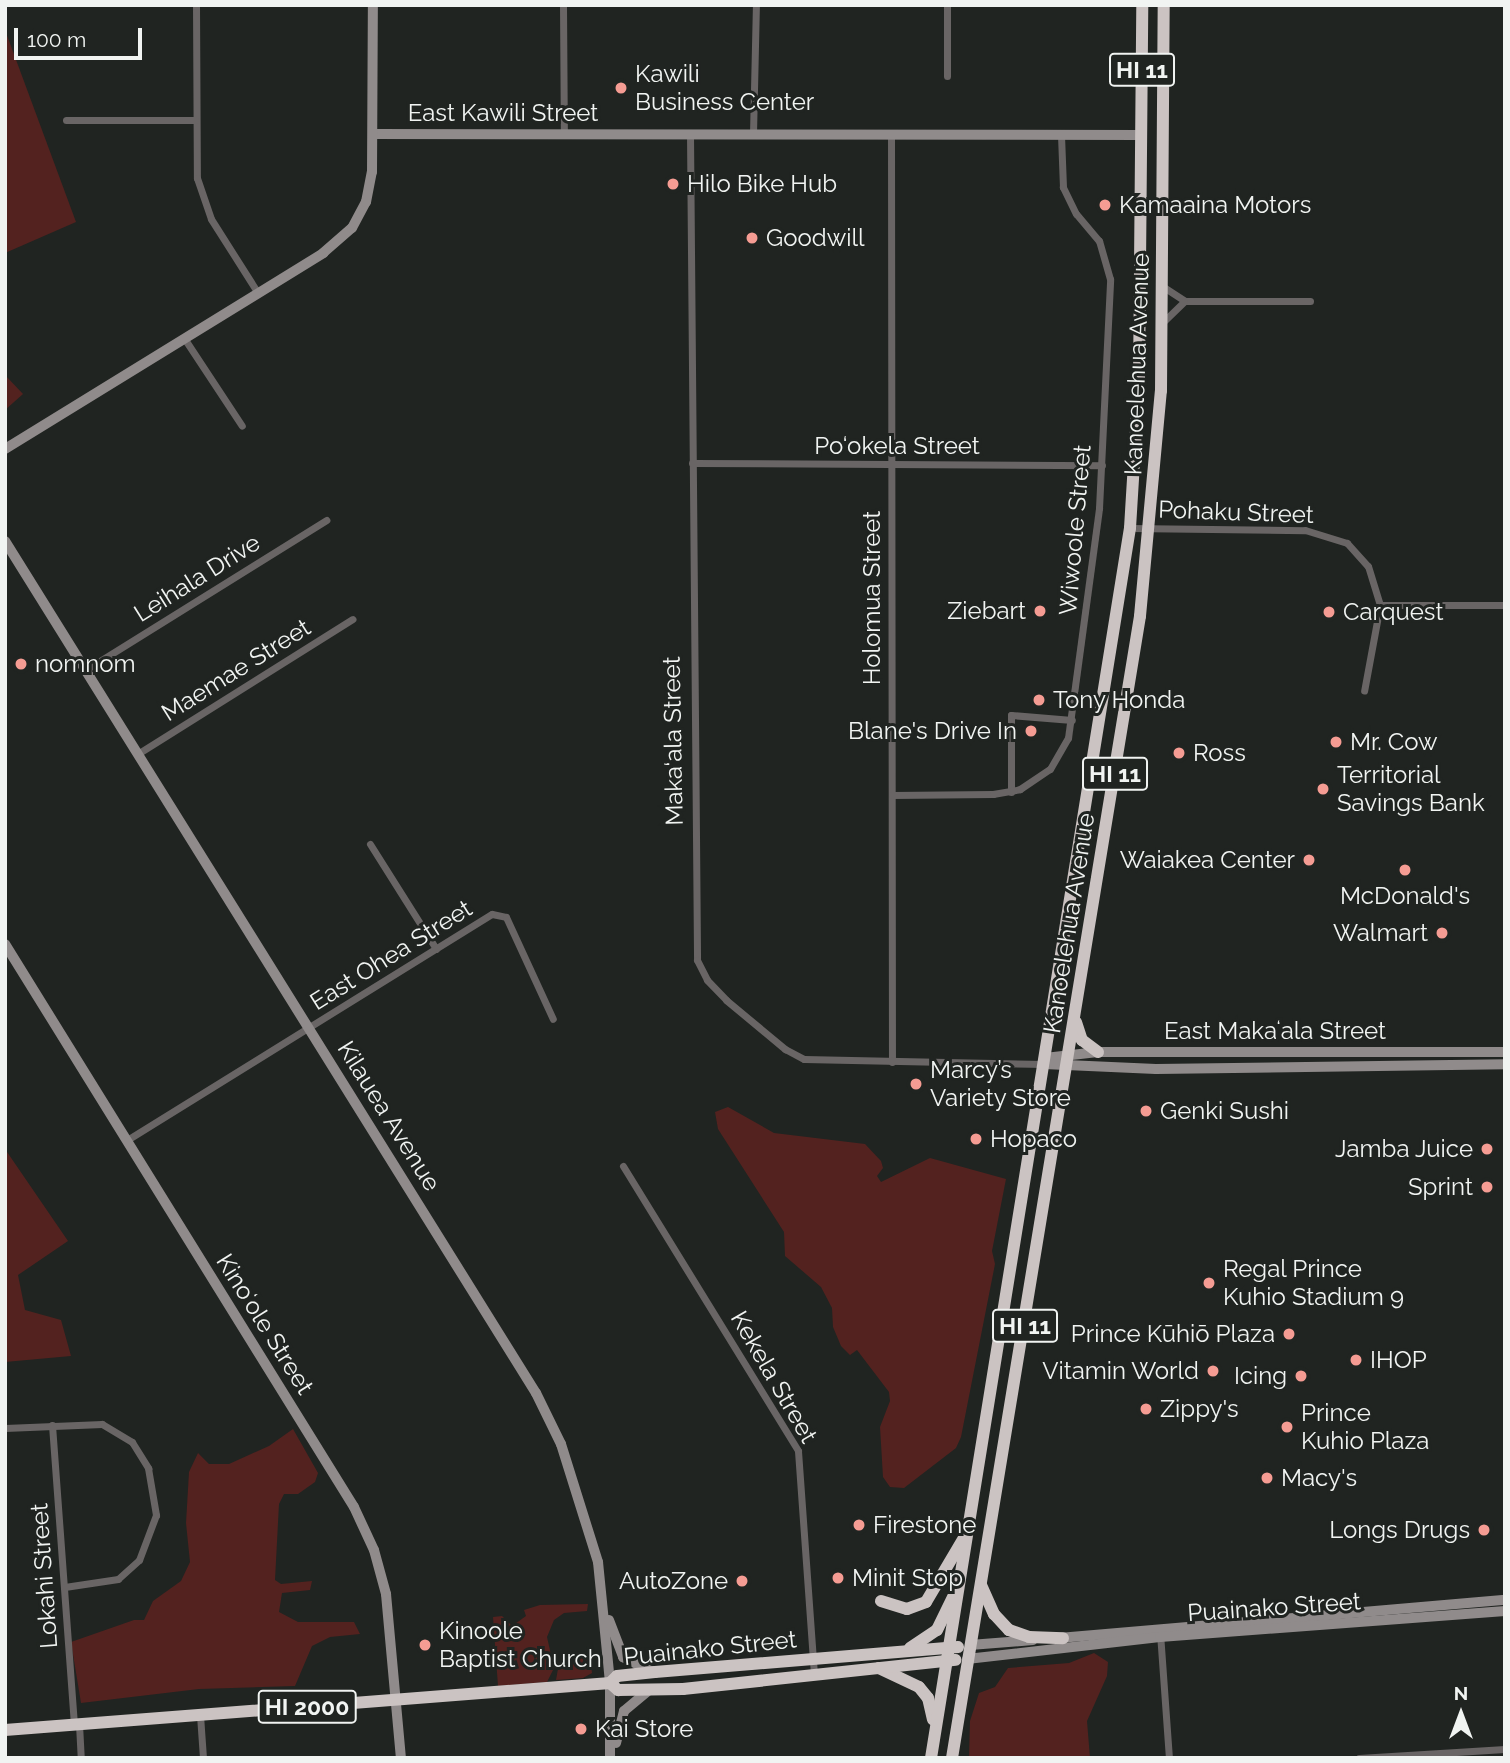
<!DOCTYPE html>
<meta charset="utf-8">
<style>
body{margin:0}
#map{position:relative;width:1510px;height:1763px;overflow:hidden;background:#202421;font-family:Raleway,sans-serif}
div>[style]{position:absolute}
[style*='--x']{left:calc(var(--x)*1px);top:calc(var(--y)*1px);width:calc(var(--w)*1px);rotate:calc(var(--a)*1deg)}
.green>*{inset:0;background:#53221f}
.street>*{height:7px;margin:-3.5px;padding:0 3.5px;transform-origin:3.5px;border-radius:3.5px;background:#696565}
.secondary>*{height:10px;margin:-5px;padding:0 5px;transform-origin:5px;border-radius:5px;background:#908b8b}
.highway>*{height:12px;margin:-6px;padding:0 6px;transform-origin:6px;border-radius:6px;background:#cbc3c2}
.dots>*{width:19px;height:19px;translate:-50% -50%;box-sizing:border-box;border:4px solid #202421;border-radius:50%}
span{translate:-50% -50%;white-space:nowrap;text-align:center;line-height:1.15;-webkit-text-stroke:6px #202421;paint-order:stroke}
.shield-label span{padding:2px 5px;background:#202421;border:2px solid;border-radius:5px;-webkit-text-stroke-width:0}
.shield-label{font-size:23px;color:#f1f4f2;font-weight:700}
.poi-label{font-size:24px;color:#f1f4f2}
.left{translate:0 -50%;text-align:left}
.right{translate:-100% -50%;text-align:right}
.street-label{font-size:24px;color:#f1f4f2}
.frame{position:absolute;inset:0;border:7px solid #f1f4f2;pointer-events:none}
.north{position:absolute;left:1426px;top:1679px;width:70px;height:70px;-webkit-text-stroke:5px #202421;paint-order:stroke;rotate:0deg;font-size:19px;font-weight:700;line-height:28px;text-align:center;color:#f1f4f2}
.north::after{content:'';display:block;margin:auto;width:24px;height:32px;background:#f1f4f2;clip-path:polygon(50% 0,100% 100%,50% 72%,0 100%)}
.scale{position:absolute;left:14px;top:28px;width:128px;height:32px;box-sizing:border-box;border:4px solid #f1f4f2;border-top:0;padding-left:9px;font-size:21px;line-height:24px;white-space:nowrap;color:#f1f4f2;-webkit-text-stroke:5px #202421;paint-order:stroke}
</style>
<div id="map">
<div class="green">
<div style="clip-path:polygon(5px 30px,76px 222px,5px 253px)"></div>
<div style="clip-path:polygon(5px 375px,23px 394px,5px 410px)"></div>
<div style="clip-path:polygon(728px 1107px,774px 1133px,865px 1144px,881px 1161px,883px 1168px,877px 1176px,881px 1182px,930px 1158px,1006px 1179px,992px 1251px,995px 1264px,961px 1437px,956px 1448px,904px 1488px,890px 1487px,883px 1477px,880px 1427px,890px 1401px,889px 1392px,857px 1350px,850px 1355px,841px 1346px,833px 1327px,832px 1308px,821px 1287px,785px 1256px,784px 1232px,718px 1129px,715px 1112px)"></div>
<div style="clip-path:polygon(5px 1149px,68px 1241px,18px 1275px,25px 1310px,61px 1320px,71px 1356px,5px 1362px)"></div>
<div style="clip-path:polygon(293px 1429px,318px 1473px,315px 1482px,298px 1494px,284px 1494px,279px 1504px,275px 1580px,281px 1584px,312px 1581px,310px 1590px,282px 1593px,279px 1612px,298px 1622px,354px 1622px,360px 1634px,330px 1637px,312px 1646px,295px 1686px,199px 1689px,81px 1703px,71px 1642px,134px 1620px,144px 1620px,153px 1601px,181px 1581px,190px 1562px,186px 1523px,189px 1472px,198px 1453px,209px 1464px,229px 1464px,269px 1446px)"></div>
<div style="clip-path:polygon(588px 1604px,587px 1611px,564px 1613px,554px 1620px,547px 1637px,554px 1668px,547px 1682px,498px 1686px,493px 1617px,502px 1616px,512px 1626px,526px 1616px,524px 1610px,540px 1605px)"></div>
<div style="clip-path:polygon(581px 1652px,590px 1655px,592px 1673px,583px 1678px,556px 1680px,558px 1669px)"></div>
<div style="clip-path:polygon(1094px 1653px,1108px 1662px,1107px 1676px,1087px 1721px,1090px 1758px,969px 1758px,970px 1721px,979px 1693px,995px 1687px,1008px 1668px,1069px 1663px)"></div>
</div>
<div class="street">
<div style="--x:196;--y:5;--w:173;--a:89.7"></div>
<div style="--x:197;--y:178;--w:43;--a:71.1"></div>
<div style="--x:211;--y:219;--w:88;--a:57.6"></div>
<div style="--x:563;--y:5;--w:129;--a:89.6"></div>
<div style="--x:947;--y:5;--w:71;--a:90"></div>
<div style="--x:66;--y:120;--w:129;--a:0"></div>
<div style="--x:891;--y:133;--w:929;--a:89.94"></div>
<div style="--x:690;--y:134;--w:826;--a:89.51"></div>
<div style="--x:697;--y:960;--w:22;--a:63"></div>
<div style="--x:707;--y:980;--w:28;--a:46"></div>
<div style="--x:726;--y:1000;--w:77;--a:39.7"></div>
<div style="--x:785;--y:1049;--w:21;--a:28"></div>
<div style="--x:804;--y:1059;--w:240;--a:1.2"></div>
<div style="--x:753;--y:134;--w:129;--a:-88.7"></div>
<div style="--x:1162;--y:286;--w:27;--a:33"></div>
<div style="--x:1185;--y:301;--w:125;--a:0"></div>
<div style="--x:1163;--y:322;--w:29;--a:-44"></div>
<div style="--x:184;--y:338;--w:105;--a:56.6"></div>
<div style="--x:692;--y:463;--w:410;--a:0.3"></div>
<div style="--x:1130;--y:528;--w:175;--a:0.7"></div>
<div style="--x:1305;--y:530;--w:44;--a:17.2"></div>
<div style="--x:1347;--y:543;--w:31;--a:48"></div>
<div style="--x:1368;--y:566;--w:41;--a:72.9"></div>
<div style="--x:1380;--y:605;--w:87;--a:100.5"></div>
<div style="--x:1380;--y:605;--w:125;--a:0"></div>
<div style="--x:87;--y:669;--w:282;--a:-31.9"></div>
<div style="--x:139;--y:753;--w:252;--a:-32.1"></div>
<div style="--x:1011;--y:792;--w:77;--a:-90"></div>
<div style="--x:1011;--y:715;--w:61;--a:4.7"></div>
<div style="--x:892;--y:795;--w:101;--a:-0.6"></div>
<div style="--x:993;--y:794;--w:27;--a:-10"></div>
<div style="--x:1020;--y:789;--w:36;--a:-34"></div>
<div style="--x:1050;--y:769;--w:36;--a:-60"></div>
<div style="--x:1068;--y:738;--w:232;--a:-82.3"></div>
<div style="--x:1099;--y:508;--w:229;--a:-87.2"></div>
<div style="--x:1110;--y:279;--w:40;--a:-106"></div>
<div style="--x:1099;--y:241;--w:35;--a:-130"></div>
<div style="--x:1076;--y:214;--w:30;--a:-116"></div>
<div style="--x:1063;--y:187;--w:52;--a:-92.2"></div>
<div style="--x:370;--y:844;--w:124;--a:57.8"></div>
<div style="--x:127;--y:1140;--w:429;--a:-31.8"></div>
<div style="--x:492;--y:914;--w:14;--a:12"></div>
<div style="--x:506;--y:917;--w:112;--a:65.3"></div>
<div style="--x:623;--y:1166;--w:334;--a:58.4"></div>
<div style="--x:798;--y:1451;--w:224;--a:85.9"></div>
<div style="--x:52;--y:1425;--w:301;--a:85.8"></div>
<div style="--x:5;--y:1428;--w:97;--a:-2.4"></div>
<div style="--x:102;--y:1424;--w:35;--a:31"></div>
<div style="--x:132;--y:1442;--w:31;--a:58"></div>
<div style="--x:148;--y:1468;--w:48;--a:80.3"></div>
<div style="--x:156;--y:1515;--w:48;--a:110.7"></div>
<div style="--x:139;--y:1560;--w:28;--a:138"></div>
<div style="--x:118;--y:1579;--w:54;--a:171.4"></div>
<div style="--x:1160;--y:1633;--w:125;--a:85.9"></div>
<div style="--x:200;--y:1715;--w:43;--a:86"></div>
<div style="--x:79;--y:1724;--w:34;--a:87"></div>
<div style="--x:1359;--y:1758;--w:146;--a:-3.5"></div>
</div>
<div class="secondary">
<div style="--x:373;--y:134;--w:769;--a:0.07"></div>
<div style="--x:5;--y:449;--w:374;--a:-31.6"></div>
<div style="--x:323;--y:253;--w:38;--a:-41"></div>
<div style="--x:352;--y:228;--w:30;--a:-62"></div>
<div style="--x:366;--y:202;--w:31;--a:-79"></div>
<div style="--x:372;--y:172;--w:167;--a:-89.7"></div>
<div style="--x:5;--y:541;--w:1004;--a:58.07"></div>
<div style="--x:536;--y:1393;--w:57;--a:63.9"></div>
<div style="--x:561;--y:1444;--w:124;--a:72.6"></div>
<div style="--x:598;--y:1562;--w:122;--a:84.3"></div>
<div style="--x:610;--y:1683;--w:75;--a:90"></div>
<div style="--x:5;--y:944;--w:662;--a:58.21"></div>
<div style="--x:354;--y:1507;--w:47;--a:65.1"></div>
<div style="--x:374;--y:1550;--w:46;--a:74.7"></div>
<div style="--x:386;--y:1594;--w:165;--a:84.8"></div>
<div style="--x:1045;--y:1058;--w:53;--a:-6.5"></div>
<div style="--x:1098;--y:1052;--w:407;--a:0"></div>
<div style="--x:1044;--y:1064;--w:112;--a:2.6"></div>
<div style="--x:1156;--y:1069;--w:349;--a:-0.8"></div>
<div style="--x:609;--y:1620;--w:40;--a:69"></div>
<div style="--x:623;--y:1657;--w:31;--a:27"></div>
<div style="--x:1059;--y:1638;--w:448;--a:-4.9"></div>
<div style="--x:970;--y:1645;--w:63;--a:-4.5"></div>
<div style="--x:967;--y:1659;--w:194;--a:-6.5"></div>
<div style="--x:1160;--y:1637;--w:346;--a:-4.3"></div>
<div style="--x:616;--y:1743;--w:33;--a:-76"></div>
<div style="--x:624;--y:1711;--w:31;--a:-40"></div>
</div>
<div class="highway">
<div style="--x:1076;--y:1022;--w:19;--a:72"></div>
<div style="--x:1082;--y:1040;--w:20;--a:37"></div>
<div style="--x:981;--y:1585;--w:32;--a:66"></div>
<div style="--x:994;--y:1614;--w:22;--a:47"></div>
<div style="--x:1009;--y:1630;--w:21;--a:19"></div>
<div style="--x:1029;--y:1637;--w:34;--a:2"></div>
<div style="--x:881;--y:1601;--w:27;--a:17"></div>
<div style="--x:907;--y:1609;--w:20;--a:-20"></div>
<div style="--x:926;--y:1602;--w:77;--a:-59.4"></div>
<div style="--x:910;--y:1648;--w:32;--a:-34"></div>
<div style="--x:937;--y:1630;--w:37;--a:-64"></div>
<div style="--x:879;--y:1668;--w:44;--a:25.4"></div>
<div style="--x:919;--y:1687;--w:14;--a:51"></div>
<div style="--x:928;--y:1698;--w:22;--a:77"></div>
<div style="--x:610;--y:1683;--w:10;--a:-45"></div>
<div style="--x:617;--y:1676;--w:38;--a:-6"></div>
<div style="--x:655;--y:1672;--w:304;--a:-4.7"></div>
<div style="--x:610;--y:1683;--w:11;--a:41"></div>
<div style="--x:618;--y:1690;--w:65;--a:-0.9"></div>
<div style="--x:683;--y:1689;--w:274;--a:-6.1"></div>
<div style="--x:5;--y:1730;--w:607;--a:-4.44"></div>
<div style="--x:931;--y:1758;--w:1246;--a:-80.81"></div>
<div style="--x:1130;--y:528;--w:146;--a:-86.5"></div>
<div style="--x:1139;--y:382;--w:377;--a:-89.5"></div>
<div style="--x:952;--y:1758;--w:1157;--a:-80.65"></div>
<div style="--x:1140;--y:616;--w:226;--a:-84.7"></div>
<div style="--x:1161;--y:391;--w:386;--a:-89.6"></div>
</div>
<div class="dots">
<div style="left:621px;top:88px;background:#f59c93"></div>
<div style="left:673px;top:184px;background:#f59c93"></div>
<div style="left:1105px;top:205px;background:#f59c93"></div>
<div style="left:752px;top:238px;background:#f59c93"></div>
<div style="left:1040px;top:611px;background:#f59c93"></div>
<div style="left:1329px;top:612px;background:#f59c93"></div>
<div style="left:21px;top:664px;background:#f59c93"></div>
<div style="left:1039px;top:700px;background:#f59c93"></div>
<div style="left:1031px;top:731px;background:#f59c93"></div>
<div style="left:1336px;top:742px;background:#f59c93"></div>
<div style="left:1179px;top:753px;background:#f59c93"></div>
<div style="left:1323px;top:789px;background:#f59c93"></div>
<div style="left:1309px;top:860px;background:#f59c93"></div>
<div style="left:1405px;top:870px;background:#f59c93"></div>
<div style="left:1442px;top:933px;background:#f59c93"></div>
<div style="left:916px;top:1084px;background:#f59c93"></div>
<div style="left:1146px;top:1111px;background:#f59c93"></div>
<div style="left:976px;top:1139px;background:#f59c93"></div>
<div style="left:1487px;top:1149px;background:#f59c93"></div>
<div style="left:1487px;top:1187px;background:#f59c93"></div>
<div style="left:1209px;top:1283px;background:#f59c93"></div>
<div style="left:1289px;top:1334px;background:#f59c93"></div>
<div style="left:1356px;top:1360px;background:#f59c93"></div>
<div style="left:1213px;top:1371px;background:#f59c93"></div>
<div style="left:1301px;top:1376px;background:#f59c93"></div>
<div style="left:1146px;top:1409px;background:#f59c93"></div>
<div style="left:1287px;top:1427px;background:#f59c93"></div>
<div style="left:1267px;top:1478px;background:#f59c93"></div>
<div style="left:859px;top:1525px;background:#f59c93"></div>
<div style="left:1484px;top:1530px;background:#f59c93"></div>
<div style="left:838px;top:1578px;background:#f59c93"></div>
<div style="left:742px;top:1581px;background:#f59c93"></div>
<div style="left:425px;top:1645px;background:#f59c93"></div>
<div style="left:581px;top:1729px;background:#f59c93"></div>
</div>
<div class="shield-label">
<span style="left:1142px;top:70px">HI 11</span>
<span style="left:1115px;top:774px">HI 11</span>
<span style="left:1025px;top:1326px">HI 11</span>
<span style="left:307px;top:1707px">HI 2000</span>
</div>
<div class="poi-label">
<span class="left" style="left:635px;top:88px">Kawili<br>Business Center</span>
<span class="left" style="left:687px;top:184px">Hilo Bike Hub</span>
<span class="left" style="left:1119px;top:205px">Kamaaina Motors</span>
<span class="left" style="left:766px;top:238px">Goodwill</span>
<span class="right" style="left:1026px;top:611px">Ziebart</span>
<span class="left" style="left:1343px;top:612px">Carquest</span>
<span class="left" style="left:35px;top:664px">nomnom</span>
<span class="left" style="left:1053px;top:700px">Tony Honda</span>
<span class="right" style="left:1017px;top:731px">Blane's Drive In</span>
<span class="left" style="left:1350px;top:742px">Mr. Cow</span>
<span class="left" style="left:1193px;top:753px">Ross</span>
<span class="left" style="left:1337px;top:789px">Territorial<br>Savings Bank</span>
<span class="right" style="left:1295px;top:860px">Waiakea Center</span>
<span style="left:1405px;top:896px">McDonald's</span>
<span class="right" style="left:1428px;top:933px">Walmart</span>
<span class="left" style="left:930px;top:1084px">Marcy’s<br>Variety Store</span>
<span class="left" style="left:1160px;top:1111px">Genki Sushi</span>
<span class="left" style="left:990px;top:1139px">Hopaco</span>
<span class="right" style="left:1473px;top:1149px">Jamba Juice</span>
<span class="right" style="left:1473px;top:1187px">Sprint</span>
<span class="left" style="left:1223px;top:1283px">Regal Prince<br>Kuhio Stadium 9</span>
<span class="right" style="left:1275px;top:1334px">Prince Kūhiō Plaza</span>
<span class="left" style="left:1370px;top:1360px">IHOP</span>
<span class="right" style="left:1199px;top:1371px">Vitamin World</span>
<span class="right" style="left:1287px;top:1376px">Icing</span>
<span class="left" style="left:1160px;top:1409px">Zippy's</span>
<span class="left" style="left:1301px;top:1427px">Prince<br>Kuhio Plaza</span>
<span class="left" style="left:1281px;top:1478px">Macy's</span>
<span class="left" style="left:873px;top:1525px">Firestone</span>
<span class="right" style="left:1470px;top:1530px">Longs Drugs</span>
<span class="left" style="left:852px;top:1578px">Minit Stop</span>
<span class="right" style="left:728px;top:1581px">AutoZone</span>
<span class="left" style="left:439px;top:1645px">Kinoole<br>Baptist Church</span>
<span class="left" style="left:595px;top:1729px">Kai Store</span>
</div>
<div class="street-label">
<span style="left:503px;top:113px">East Kawili Street</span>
<span style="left:1137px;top:364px;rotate:-88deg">Kanoelehua Avenue</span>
<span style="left:897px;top:446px">Po‘okela Street</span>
<span style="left:1236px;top:512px;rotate:2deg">Pohaku Street</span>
<span style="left:1075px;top:530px;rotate:-85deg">Wiwoole Street</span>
<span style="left:197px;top:578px;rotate:-32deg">Leihala Drive</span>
<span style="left:872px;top:598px;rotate:-90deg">Holomua Street</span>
<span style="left:236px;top:670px;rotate:-32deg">Maemae Street</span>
<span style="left:673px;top:741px;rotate:-91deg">Maka‘ala Street</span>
<span style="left:1069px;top:923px;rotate:-81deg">Kanoelehua Avenue</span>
<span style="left:391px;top:955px;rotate:-32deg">East Ohea Street</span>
<span style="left:1275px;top:1031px">East Makaʻala Street</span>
<span style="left:389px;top:1116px;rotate:58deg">Kilauea Avenue</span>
<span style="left:265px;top:1324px;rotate:58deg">Kinoʻole Street</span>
<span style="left:774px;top:1377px;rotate:60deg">Kekela Street</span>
<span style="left:44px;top:1576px;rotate:-94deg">Lokahi Street</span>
<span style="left:1274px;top:1607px;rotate:-4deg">Puainako Street</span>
<span style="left:710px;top:1648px;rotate:-6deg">Puainako Street</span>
</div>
<div class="frame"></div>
<div class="north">N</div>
<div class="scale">100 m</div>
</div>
